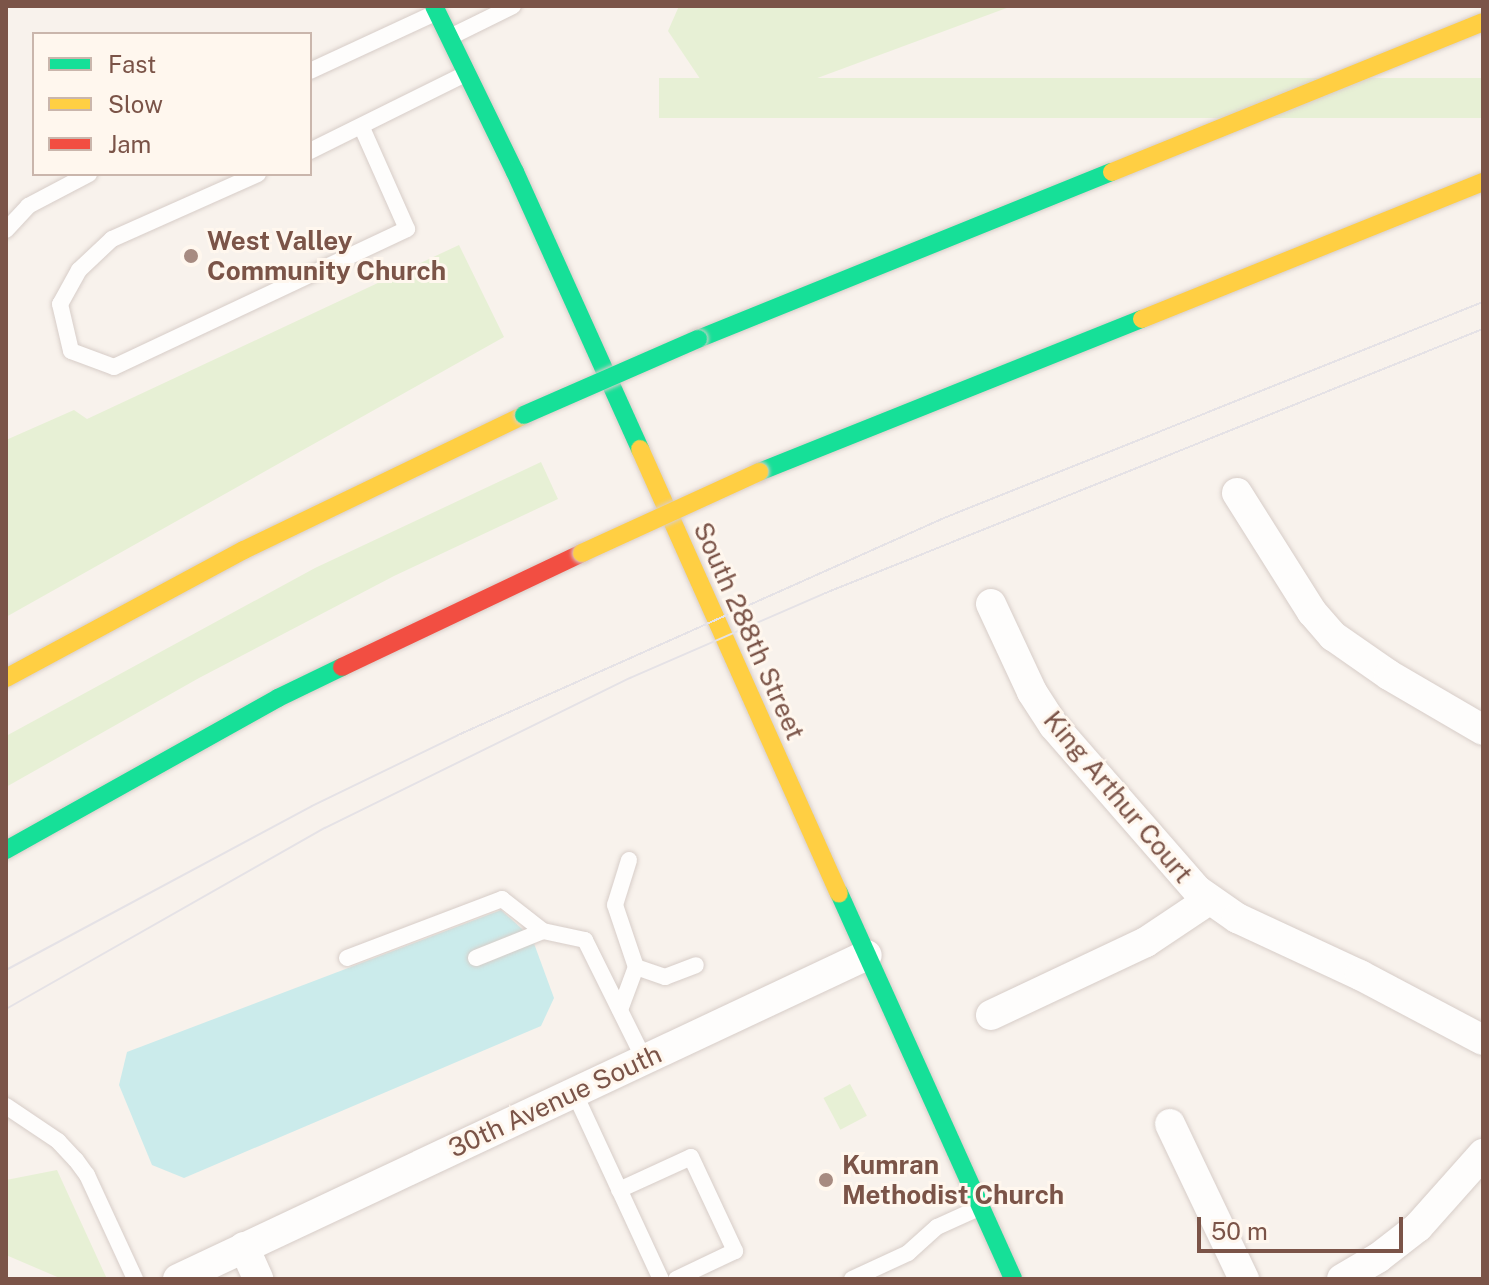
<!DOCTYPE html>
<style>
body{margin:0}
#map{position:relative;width:1489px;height:1285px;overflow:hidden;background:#f8f2ec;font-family:"Public Sans",sans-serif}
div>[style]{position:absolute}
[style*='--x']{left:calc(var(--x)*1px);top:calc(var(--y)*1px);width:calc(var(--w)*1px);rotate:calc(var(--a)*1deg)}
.green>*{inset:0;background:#e7f0d5;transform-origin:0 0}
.water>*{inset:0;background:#cbebeb}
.roads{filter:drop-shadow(0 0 2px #d7cdc8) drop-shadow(0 0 2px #d7cdc8)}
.lane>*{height:16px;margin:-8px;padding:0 8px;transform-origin:8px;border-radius:8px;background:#fefdfc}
.street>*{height:30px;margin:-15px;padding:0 15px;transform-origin:15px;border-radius:15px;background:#fefdfc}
.fast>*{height:18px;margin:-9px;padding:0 9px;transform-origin:9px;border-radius:9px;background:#16e098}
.slow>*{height:18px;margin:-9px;padding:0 9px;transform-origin:9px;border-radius:9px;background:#ffcf43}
.jam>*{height:18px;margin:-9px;padding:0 9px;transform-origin:9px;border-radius:9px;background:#f24e42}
.tram>*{height:2px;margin:-1px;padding:0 1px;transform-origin:1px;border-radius:1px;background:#e5e2e6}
.bridges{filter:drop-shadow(0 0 2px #dacec9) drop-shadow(0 0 2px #dacec9)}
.fast-bridge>*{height:18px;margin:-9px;padding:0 9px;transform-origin:9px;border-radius:9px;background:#16e098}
.slow-bridge>*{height:18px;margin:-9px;padding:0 9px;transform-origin:9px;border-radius:9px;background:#ffcf43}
.dots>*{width:22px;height:22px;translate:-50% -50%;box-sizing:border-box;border:4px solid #fff7ee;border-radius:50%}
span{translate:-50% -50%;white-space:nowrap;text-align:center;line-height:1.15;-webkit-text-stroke:6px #fff7ee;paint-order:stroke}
.poi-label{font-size:26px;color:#7b5448;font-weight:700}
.left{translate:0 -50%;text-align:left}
.street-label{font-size:26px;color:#7b5448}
.frame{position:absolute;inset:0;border:8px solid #7b5448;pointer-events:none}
.legend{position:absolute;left:32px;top:32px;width:280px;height:144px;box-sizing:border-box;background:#fff7ee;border:2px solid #cab6ac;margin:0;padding:10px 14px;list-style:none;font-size:24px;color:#7b5448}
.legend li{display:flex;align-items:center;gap:16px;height:40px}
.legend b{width:40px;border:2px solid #cab6ac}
.scale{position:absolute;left:1197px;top:1217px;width:206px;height:36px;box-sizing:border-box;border:4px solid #7b5448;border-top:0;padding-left:10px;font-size:24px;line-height:28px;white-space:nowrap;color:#7b5448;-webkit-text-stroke:6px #fff7ee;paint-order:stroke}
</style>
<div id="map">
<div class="green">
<div style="clip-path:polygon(679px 6px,1012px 6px,723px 113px,668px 31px)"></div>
<div style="left:1483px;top:78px;width:40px;height:824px;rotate:90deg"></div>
<div style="clip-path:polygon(459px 245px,504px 337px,6px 617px,6px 440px,74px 410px,87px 419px)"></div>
<div style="clip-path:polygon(541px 462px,558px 499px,394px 576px,199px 678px,6px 787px,6px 736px,315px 568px)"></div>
<div style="left:850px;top:1084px;width:36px;height:30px;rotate:62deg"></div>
<div style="clip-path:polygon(57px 1170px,107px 1279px,62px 1279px,6px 1255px,6px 1180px)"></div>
</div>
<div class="water">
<div style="clip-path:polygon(501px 910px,532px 938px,554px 998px,541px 1026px,184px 1178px,152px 1165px,119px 1085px,127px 1052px)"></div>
</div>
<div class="roads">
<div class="lane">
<div style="--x:450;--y:37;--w:70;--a:-26.2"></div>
<div style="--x:310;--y:71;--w:138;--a:-24.9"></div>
<div style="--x:310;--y:151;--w:173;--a:-26.4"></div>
<div style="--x:258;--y:174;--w:160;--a:156"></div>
<div style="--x:112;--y:239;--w:45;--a:136.8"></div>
<div style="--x:79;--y:270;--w:39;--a:119"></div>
<div style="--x:60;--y:304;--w:48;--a:76.8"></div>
<div style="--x:71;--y:351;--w:46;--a:20.4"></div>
<div style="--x:114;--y:367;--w:324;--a:-25.2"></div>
<div style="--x:407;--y:229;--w:111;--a:-114"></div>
<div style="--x:6;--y:230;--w:33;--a:-47"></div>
<div style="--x:28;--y:206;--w:69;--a:-27.7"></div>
<div style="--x:629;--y:860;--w:47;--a:107.3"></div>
<div style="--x:615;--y:905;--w:65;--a:71.3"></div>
<div style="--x:636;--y:967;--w:31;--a:19"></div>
<div style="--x:665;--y:977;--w:33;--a:-21"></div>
<div style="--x:347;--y:958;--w:166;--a:-20.8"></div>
<div style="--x:502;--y:899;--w:52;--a:38"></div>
<div style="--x:543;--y:931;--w:43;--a:12.1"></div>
<div style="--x:585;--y:940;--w:133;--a:63.6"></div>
<div style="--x:476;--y:958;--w:72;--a:-21.9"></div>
<div style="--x:620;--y:1010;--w:46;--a:-69.6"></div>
<div style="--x:574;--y:1092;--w:206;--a:65.1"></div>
<div style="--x:6;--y:1106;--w:63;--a:33.9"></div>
<div style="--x:58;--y:1141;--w:26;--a:47"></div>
<div style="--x:76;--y:1160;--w:19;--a:54"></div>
<div style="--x:87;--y:1175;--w:115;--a:65.2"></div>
<div style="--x:619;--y:1190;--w:79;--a:-24.6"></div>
<div style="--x:691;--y:1157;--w:104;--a:64.9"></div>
<div style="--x:735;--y:1251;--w:65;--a:154.6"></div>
<div style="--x:852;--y:1279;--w:62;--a:-24.9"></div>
<div style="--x:908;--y:1253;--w:39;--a:-42"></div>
<div style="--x:937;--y:1227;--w:46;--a:-24.3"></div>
</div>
<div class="street">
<div style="--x:1237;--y:493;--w:141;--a:57.8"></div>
<div style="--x:1312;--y:612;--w:32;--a:49"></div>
<div style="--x:1333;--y:636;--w:68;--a:34.9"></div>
<div style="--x:1389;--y:675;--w:109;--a:30.3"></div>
<div style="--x:991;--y:604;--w:97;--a:65"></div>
<div style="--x:1032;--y:692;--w:40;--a:57.1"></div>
<div style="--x:1054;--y:726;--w:218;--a:48.9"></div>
<div style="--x:1197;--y:890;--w:49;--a:35"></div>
<div style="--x:1237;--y:918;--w:136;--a:24.9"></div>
<div style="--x:1360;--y:975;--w:139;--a:27.9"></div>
<div style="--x:991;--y:1015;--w:171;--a:-25.2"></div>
<div style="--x:1146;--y:942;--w:76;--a:-33.7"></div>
<div style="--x:1170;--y:1124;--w:172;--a:64.5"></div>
<div style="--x:244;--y:1247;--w:35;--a:66"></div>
<div style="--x:178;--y:1279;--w:761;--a:-25.19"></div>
<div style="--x:1342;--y:1279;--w:42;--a:-30.3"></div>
<div style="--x:1378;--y:1258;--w:51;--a:-37.8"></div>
<div style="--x:1418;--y:1227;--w:98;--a:-48.3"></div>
</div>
<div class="fast">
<div style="--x:434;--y:6;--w:185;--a:64"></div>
<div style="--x:515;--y:172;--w:304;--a:65.7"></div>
<div style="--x:698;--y:339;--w:446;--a:-22"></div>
<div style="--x:759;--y:472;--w:412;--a:-21.8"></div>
<div style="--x:6;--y:850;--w:312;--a:-29.2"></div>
<div style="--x:278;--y:698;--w:71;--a:-25.8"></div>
<div style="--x:839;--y:893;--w:423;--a:65.7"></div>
</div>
<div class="slow">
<div style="--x:1112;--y:172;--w:400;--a:-22"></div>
<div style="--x:1142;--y:319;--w:367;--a:-21.9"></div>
<div style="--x:640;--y:449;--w:487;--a:65.9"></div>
<div style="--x:6;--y:678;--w:270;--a:-28.3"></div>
<div style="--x:244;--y:550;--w:311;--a:-25.7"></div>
</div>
<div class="jam">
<div style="--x:342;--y:667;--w:266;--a:-25.4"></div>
</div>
</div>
<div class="tram">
<div style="--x:6;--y:970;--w:347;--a:-28.2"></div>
<div style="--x:312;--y:806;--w:162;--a:-25.9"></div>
<div style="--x:458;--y:735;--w:532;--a:-24.06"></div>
<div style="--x:944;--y:518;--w:581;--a:-21.84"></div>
<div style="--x:6;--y:1009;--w:367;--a:-29.6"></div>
<div style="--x:325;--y:828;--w:340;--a:-26.2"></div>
<div style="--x:630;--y:678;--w:210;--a:-23.5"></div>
<div style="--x:823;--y:594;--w:711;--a:-21.88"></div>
</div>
<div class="bridges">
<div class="fast-bridge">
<div style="--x:524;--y:415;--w:190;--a:-23.6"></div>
</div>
<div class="slow-bridge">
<div style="--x:582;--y:553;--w:195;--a:-24.6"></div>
</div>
</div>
<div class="dots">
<div style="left:191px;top:256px;background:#a78b81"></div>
<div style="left:826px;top:1180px;background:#a78b81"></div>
</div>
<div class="poi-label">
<span class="left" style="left:207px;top:256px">West Valley<br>Community Church</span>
<span class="left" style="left:842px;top:1180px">Kumran<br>Methodist Church</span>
</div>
<div class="street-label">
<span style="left:749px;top:631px;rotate:66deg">South 288th Street</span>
<span style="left:1118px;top:797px;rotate:50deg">King Arthur Court</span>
<span style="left:555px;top:1101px;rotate:-25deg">30th Avenue South</span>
</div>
<div class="frame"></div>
<ul class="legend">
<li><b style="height:10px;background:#16e098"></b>Fast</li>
<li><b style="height:10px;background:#ffcf43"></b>Slow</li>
<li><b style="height:10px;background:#f24e42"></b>Jam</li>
</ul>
<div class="scale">50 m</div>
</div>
